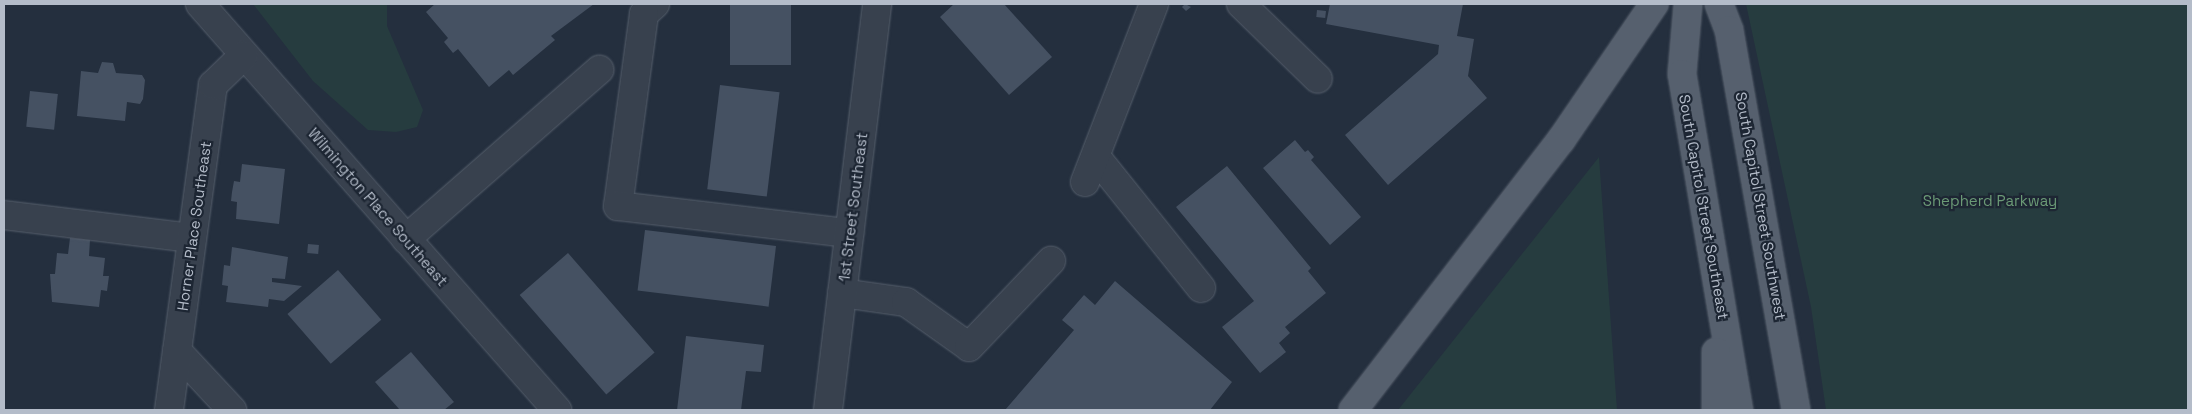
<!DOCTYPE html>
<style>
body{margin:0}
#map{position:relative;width:2192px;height:414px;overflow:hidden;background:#242f3e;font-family:"Space Grotesk",sans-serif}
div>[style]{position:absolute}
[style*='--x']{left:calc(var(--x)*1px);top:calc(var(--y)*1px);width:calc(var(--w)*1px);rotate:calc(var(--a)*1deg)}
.green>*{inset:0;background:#263c3f}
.building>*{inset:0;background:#455162;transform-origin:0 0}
.roads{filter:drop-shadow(0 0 1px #565f6c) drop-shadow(0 0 1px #565f6c)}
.minor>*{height:28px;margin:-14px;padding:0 14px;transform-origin:14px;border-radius:14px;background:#38414e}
.major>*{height:28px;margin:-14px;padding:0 14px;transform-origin:14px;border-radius:14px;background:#56606e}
span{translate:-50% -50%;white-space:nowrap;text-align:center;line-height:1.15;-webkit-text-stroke:4.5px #1d2633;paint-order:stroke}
.park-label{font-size:15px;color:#6b9a76}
.street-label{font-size:15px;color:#b4bcc9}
.frame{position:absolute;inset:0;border:5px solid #b4bcc9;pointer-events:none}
</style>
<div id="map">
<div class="green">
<div style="clip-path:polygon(253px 4px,387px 4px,387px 26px,423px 110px,417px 127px,396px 132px,368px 130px,313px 81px)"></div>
<div style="clip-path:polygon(1746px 4px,2188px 4px,2188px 410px,1826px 410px,1811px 307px)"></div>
<div style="clip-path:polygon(1599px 157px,1617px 410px,1398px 410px)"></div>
</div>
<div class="building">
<div style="clip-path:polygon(435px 4px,594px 4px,551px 36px,555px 40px,513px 75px,509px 70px,489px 87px,458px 49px,453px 53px,444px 42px,448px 38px,426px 12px)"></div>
<div style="left:730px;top:4px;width:61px;height:61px"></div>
<div style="clip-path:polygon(954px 4px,1004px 4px,1052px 57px,1009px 95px,940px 17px)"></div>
<div style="clip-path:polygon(1185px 4px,1191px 7px,1186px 11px,1182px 7px)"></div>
<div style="clip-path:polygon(1330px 4px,1463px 4px,1457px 36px,1474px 39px,1468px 76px,1487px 98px,1388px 185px,1345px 135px,1438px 54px,1439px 45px,1326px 24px)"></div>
<div style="left:1317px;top:10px;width:9px;height:7px;rotate:6deg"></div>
<div style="clip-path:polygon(102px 62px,113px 63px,116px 73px,142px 75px,145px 80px,143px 99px,140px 104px,127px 102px,125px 121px,77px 116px,81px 71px,98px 73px)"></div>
<div style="left:720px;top:85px;width:60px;height:105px;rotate:7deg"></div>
<div style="left:30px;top:91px;width:28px;height:36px;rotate:6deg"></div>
<div style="clip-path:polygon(1295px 140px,1305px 152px,1308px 150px,1314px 157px,1311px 160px,1361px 217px,1330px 245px,1263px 168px)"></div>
<div style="clip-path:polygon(242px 164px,285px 169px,279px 224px,236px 219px,237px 202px,231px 201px,232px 192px,234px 181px,240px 182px)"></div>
<div style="clip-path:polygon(1227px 166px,1311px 268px,1308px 271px,1326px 293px,1285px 327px,1290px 333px,1279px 343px,1286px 352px,1260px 373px,1222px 327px,1254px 301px,1176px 207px)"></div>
<div style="left:645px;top:230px;width:132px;height:61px;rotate:7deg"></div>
<div style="clip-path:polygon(70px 238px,90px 240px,89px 256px,105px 258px,103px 276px,109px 276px,107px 291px,101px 290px,99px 307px,52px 302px,50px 274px,55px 274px,57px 253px,68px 254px)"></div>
<div style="left:308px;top:244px;width:11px;height:9px;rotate:5deg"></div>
<div style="clip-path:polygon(232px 247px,288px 257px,285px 279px,272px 278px,272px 282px,302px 286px,284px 301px,269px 299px,268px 307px,226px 302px,228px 286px,222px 285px,224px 265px,230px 266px)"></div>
<div style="left:568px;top:253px;width:132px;height:64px;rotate:49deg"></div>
<div style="left:338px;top:270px;width:66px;height:67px;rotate:49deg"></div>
<div style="clip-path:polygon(1115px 281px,1232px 382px,1210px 410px,1005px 410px,1074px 330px,1062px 320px,1084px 295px,1095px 305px)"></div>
<div style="clip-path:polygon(686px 336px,764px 345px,761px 372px,746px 371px,741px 410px,677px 410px)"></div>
<div style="clip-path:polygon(411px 352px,454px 402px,444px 410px,400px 410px,375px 382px)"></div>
</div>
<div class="roads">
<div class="minor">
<div style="--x:200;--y:4;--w:541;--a:48.67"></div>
<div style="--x:655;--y:4;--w:15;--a:138"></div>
<div style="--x:644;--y:14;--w:194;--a:97.7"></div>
<div style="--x:618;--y:206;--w:233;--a:6.7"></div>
<div style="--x:1241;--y:4;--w:107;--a:44.2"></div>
<div style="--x:1096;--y:157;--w:168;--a:51.3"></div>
<div style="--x:1085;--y:182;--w:191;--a:-68.8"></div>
<div style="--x:4;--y:215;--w:189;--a:7"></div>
<div style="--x:406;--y:239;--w:257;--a:-41.2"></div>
<div style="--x:842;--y:293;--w:65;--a:8"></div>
<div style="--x:906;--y:302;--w:77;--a:35.5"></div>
<div style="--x:969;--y:347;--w:119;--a:-46.4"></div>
<div style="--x:177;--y:351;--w:81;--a:47"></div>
<div style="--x:169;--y:410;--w:328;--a:-82.3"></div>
<div style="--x:213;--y:85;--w:43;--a:-44.1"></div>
<div style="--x:828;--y:410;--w:409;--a:-83.1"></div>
</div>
<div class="major">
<div style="--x:1688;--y:4;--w:70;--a:94.9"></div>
<div style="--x:1682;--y:74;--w:341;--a:80.4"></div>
<div style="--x:1719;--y:4;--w:28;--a:69"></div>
<div style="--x:1729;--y:30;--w:386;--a:80"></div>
<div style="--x:1353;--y:410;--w:341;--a:-52.4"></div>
<div style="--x:1561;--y:140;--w:165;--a:-55.6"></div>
<div style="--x:1716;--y:410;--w:58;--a:-90"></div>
</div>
</div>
<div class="park-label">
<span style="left:1990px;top:201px">Shepherd Parkway</span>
</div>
<div class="street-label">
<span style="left:1761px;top:206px;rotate:80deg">South Capitol Street Southwest</span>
<span style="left:378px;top:207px;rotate:49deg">Wilmington Place Southeast</span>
<span style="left:853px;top:207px;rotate:-83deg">1st Street Southeast</span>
<span style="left:1704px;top:207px;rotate:80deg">South Capitol Street Southeast</span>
<span style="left:194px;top:226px;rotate:-82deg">Horner Place Southeast</span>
</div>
<div class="frame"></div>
</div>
